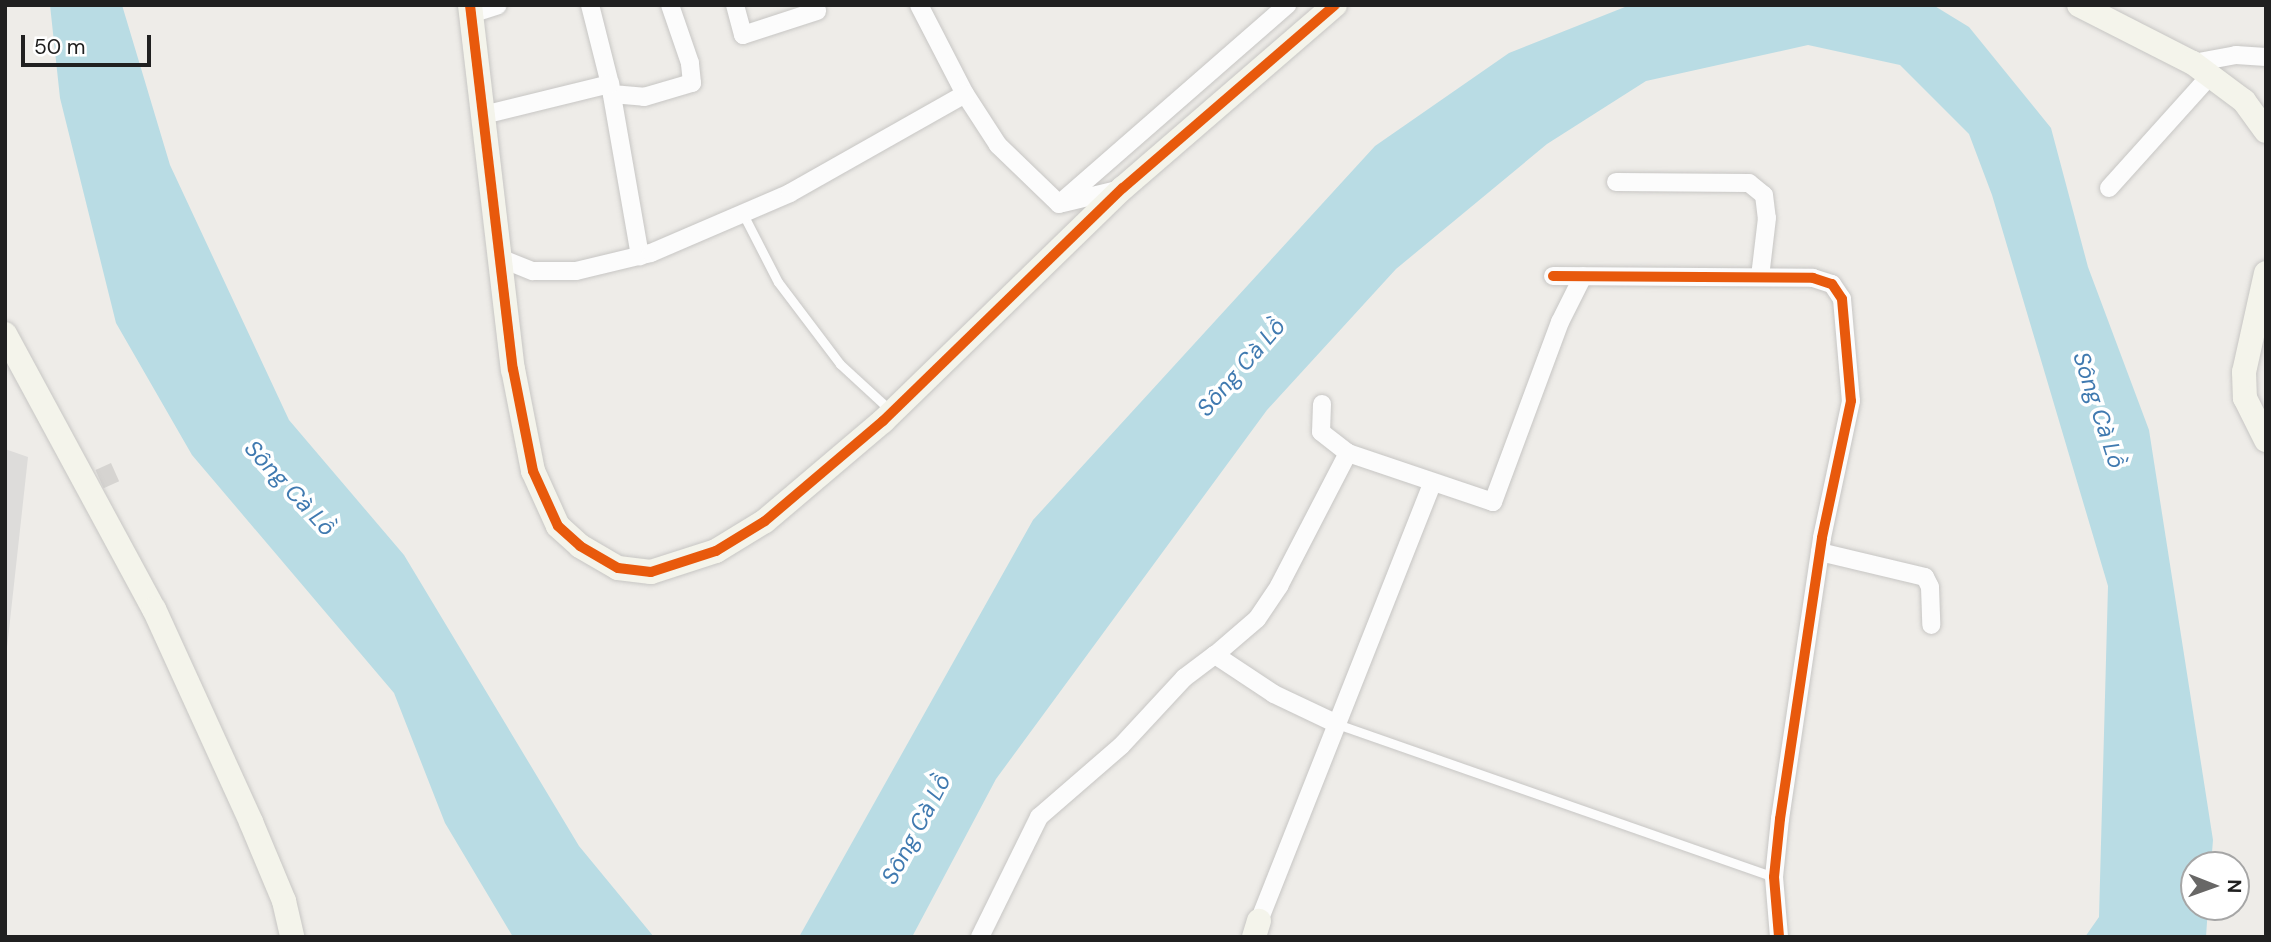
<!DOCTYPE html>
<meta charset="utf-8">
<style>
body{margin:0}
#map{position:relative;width:2271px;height:942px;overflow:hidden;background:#eeece8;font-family:"DM Sans",sans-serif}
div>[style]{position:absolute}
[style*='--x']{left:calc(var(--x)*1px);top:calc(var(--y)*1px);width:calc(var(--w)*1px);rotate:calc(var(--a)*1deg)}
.residential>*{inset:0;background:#dddcda}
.water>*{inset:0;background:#b9dce4}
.building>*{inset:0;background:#d6d4d1;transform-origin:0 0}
.roads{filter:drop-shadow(0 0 2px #c7c6c4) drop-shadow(0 0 2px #c7c6c4)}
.lane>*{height:9px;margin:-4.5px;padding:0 4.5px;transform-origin:4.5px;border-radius:4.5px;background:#fcfcfc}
.street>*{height:18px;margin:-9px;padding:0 9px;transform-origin:9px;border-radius:9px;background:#fcfcfc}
.secondary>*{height:24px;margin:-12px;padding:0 12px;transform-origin:12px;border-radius:12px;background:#f4f4eb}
.cycleway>*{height:10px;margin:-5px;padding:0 5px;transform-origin:5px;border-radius:5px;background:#e8590c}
span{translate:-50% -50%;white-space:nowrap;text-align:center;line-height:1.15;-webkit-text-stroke:7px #fff;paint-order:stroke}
.water-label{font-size:23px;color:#407ab0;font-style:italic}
.frame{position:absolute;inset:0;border:7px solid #202020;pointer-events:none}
.north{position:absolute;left:2180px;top:851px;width:70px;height:70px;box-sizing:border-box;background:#fff;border:2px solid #a6a6a6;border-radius:50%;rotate:91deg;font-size:19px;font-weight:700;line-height:28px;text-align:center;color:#202020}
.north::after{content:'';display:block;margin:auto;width:24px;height:32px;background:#686766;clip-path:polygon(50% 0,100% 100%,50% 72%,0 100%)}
.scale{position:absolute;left:21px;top:35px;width:130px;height:32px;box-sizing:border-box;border:4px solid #202020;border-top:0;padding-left:9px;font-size:21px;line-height:24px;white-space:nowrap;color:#202020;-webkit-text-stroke:5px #fff;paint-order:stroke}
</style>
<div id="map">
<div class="residential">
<div style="clip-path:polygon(5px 449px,28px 457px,5px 666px)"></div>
</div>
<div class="water">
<div style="clip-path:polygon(50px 5px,122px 5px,170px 165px,289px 420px,404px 555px,579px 846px,654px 937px,513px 937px,445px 823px,394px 693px,192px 455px,116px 323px,60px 98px)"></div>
<div style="clip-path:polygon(1630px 5px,1933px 5px,1969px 27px,2051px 128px,2088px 267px,2149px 430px,2213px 840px,2211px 865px,2194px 865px,2194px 907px,2208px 907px,2206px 937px,2085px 937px,2099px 917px,2108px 586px,1992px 195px,1969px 134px,1900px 65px,1808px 45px,1646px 81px,1547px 144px,1396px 269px,1267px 410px,996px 779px,912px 937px,799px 937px,1033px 520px,1375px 146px,1509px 53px)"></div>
</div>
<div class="building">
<div style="left:111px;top:463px;width:20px;height:17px;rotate:66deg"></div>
</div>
<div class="roads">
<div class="lane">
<div style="--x:743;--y:214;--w:76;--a:62.8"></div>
<div style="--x:778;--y:282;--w:103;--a:52.9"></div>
<div style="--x:840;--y:364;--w:68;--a:42.6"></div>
<div style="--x:1337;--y:724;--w:463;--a:19.3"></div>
</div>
<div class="street">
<div style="--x:590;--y:5;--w:81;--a:75.8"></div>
<div style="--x:610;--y:84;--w:175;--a:80.1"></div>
<div style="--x:735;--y:5;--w:31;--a:75"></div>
<div style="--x:743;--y:35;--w:78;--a:-18"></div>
<div style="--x:919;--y:5;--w:100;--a:62.7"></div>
<div style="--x:965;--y:94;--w:61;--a:57.1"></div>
<div style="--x:998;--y:145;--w:85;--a:44"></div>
<div style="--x:471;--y:14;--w:28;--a:-18"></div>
<div style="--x:2193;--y:63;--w:44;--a:-10.5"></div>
<div style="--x:2236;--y:55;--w:30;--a:4"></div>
<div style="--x:612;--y:94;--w:32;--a:5"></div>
<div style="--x:644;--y:97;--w:50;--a:-16.3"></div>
<div style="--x:692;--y:83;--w:20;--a:-96"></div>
<div style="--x:690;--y:63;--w:61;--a:-109"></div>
<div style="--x:483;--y:115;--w:131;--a:-13.7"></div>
<div style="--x:1616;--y:182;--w:133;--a:0.4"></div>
<div style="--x:1749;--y:183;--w:19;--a:39"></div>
<div style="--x:1764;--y:195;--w:23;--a:83"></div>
<div style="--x:1767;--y:218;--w:59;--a:96.8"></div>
<div style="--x:2109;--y:188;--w:151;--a:-48"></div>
<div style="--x:1063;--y:203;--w:60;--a:-13.6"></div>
<div style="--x:1059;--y:204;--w:303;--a:-41.1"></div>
<div style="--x:500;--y:258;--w:35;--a:22"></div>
<div style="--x:533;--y:271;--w:43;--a:0"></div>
<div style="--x:576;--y:271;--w:77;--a:-13.5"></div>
<div style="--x:651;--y:253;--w:151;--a:-23.3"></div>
<div style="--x:790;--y:193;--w:201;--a:-29.5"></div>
<div style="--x:1553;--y:276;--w:260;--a:0.4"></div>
<div style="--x:1813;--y:278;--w:20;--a:18"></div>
<div style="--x:1832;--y:284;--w:18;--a:56"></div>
<div style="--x:1842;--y:299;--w:102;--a:85"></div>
<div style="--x:1851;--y:401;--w:140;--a:102"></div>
<div style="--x:1822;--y:538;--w:284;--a:98.5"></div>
<div style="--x:1780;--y:819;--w:58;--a:95.9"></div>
<div style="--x:1774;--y:877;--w:60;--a:85.2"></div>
<div style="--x:1322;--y:404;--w:28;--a:92"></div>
<div style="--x:1321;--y:432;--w:34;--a:38"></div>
<div style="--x:1348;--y:453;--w:153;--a:18.7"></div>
<div style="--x:1493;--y:502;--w:192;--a:-69.6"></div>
<div style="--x:1560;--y:322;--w:51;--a:-63.4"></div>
<div style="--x:1820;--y:552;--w:108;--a:13.4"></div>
<div style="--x:1925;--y:577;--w:11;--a:63"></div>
<div style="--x:1930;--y:587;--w:38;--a:88"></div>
<div style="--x:1335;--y:723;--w:68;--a:-154.6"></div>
<div style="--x:1274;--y:694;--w:71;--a:-146.5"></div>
<div style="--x:1215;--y:655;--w:55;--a:-40.6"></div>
<div style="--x:1257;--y:619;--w:40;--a:-56"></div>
<div style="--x:1279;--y:586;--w:150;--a:-62.6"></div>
<div style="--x:1259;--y:921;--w:469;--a:-68.4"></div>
<div style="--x:980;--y:937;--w:134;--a:-63.8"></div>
<div style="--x:1039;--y:817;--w:108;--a:-40.9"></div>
<div style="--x:1121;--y:746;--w:93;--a:-47.2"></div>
<div style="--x:1184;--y:678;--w:39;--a:-37"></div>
</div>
<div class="secondary">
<div style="--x:470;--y:5;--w:367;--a:83.3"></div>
<div style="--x:513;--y:369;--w:104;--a:78.9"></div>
<div style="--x:533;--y:471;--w:60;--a:65.6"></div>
<div style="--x:558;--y:526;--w:30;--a:42"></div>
<div style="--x:580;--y:546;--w:44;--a:30.1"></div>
<div style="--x:618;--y:568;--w:33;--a:7"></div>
<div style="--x:651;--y:572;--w:68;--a:-17.9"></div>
<div style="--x:716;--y:551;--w:57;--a:-31.5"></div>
<div style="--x:765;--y:521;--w:155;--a:-40.3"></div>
<div style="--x:883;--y:421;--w:334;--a:-44.2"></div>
<div style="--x:1123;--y:188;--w:280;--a:-40.8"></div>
<div style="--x:2079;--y:5;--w:128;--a:27"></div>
<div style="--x:2193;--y:63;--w:64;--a:36.7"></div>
<div style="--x:2244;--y:101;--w:37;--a:54"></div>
<div style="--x:2266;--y:273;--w:101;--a:102.5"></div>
<div style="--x:2244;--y:372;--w:26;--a:88"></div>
<div style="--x:2245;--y:398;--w:47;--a:63.4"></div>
<div style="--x:5;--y:334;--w:313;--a:61.6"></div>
<div style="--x:154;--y:609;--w:234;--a:65.5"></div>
<div style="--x:251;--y:822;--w:86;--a:67.3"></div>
<div style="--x:284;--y:901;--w:37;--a:77"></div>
<div style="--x:1254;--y:937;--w:17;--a:-73"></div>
</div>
</div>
<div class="cycleway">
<div style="--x:470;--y:5;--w:367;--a:83.3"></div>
<div style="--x:513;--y:369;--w:104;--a:78.9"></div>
<div style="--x:533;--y:471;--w:60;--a:65.6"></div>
<div style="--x:558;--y:526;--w:30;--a:42"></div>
<div style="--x:580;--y:546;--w:44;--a:30.1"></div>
<div style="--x:618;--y:568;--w:33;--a:7"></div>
<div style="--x:651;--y:572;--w:68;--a:-17.9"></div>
<div style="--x:716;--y:551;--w:57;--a:-31.5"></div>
<div style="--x:765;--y:521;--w:155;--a:-40.3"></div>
<div style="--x:883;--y:421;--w:334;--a:-44.2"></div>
<div style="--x:1123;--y:188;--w:280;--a:-40.8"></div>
<div style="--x:1553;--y:276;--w:260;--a:0.4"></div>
<div style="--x:1813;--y:278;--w:20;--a:18"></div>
<div style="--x:1832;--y:284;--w:18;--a:56"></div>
<div style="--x:1842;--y:299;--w:102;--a:85"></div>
<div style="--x:1851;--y:401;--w:140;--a:102"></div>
<div style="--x:1822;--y:538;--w:284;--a:98.5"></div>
<div style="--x:1780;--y:819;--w:58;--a:95.9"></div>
<div style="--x:1774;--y:877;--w:60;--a:85.2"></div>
</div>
<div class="water-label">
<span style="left:1241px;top:367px;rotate:-49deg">Sông Cà Lồ</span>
<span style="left:2099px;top:410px;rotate:72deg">Sông Cà Lồ</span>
<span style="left:290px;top:488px;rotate:47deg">Sông Cà Lồ</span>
<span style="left:916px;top:829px;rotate:-62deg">Sông Cà Lồ</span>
</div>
<div class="frame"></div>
<div class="north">N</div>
<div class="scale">50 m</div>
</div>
